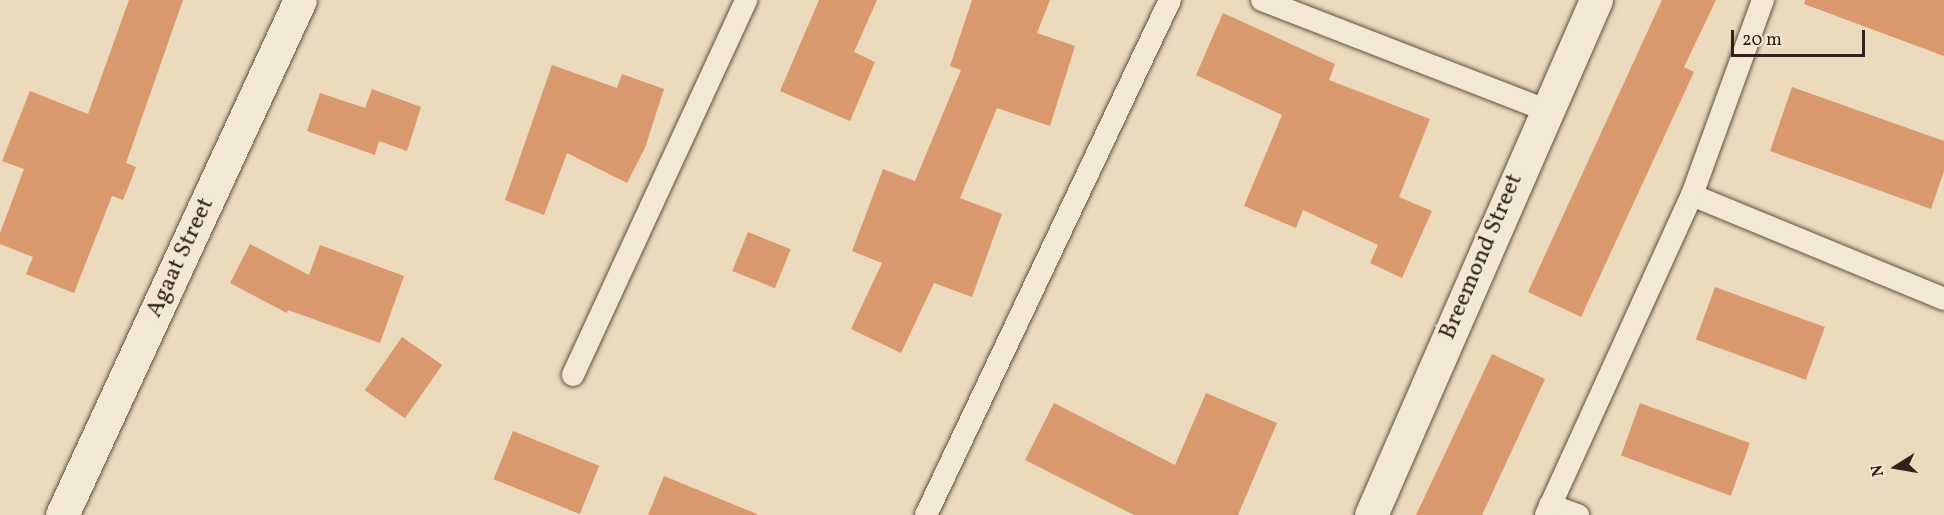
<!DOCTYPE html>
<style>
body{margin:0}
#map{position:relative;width:1944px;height:515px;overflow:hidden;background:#ebdbbc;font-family:Vollkorn,serif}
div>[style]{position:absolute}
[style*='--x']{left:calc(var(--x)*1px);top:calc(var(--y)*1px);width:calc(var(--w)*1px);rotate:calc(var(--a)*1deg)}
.building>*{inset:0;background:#d9986e;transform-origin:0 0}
.roads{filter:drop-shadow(0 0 2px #615042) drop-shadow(0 0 2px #615042)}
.service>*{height:22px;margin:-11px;padding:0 11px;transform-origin:11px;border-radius:11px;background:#f2e8d3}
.minor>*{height:33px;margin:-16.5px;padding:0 16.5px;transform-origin:16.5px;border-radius:16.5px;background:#f2e8d3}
.tertiary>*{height:33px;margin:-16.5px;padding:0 16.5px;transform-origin:16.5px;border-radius:16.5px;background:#f2e8d3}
span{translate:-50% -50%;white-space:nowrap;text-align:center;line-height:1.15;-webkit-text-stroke:6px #f2e8d3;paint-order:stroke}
.street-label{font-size:24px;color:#332219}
.north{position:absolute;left:1866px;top:437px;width:60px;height:60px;-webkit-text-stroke:4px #f2e8d3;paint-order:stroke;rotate:259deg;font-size:16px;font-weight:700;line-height:24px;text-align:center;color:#332219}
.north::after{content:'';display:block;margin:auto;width:21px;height:27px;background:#332219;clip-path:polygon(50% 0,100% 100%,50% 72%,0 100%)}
.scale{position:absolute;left:1731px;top:30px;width:134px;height:27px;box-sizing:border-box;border:3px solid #332219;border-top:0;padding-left:8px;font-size:18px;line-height:21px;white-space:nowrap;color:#332219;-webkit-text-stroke:4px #f2e8d3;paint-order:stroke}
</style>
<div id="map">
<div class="building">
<div style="clip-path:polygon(129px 0,183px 0,126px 163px,136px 167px,123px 200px,112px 196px,74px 293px,26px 274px,33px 257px,0 244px,0 233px,24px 169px,2px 161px,30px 91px,88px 114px)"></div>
<div style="clip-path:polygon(819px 0,877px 0,854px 52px,875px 62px,850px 121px,780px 91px)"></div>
<div style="clip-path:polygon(972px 0,1050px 0,1037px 33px,1075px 46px,1050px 126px,997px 108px,960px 198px,1002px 214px,972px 297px,934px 283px,901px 353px,851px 329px,882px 263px,852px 251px,883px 169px,915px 181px,961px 70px,950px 66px)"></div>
<div style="clip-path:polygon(1662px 0,1716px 0,1684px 67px,1694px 72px,1581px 317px,1528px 292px)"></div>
<div style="clip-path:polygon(1805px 0,1944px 0,1944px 56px,1804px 4px)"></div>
<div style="clip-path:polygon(1223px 13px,1335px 64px,1329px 80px,1430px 119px,1399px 197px,1432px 211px,1402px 278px,1370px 263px,1378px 245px,1303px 210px,1296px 228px,1244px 206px,1282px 115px,1196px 75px)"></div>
<div style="clip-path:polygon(552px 65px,617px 88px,622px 74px,664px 89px,645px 148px,627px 183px,567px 153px,544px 215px,505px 200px)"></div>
<div style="clip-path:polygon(1792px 87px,1944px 141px,1944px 171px,1931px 209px,1770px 151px)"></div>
<div style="clip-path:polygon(372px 89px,421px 107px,407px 151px,379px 141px,375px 155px,307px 131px,320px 93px,365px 108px)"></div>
<div style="left:748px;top:232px;width:46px;height:42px;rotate:22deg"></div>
<div style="clip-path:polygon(250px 244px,309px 275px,320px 245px,404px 276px,380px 343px,288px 310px,287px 313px,230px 283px)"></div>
<div style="left:1715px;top:287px;width:117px;height:56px;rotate:20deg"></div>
<div style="left:402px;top:337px;width:49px;height:65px;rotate:35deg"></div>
<div style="clip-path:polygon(1492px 354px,1545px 379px,1482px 515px,1416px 515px)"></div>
<div style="clip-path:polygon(1206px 393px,1277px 423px,1238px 515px,1134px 515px,1025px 460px,1054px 403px,1175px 465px)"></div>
<div style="left:1640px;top:403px;width:117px;height:56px;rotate:20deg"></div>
<div style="left:513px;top:431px;width:93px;height:52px;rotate:22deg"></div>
<div style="clip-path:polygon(664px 476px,757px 514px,756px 515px,648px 515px)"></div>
</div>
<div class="roads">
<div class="service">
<div style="--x:1262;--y:0;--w:305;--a:21.2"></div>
<div style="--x:1692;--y:195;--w:273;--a:22.4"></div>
<div style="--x:573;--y:375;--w:413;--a:-65.2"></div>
<div style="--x:1550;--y:505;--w:30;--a:20"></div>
<div style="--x:926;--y:515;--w:570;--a:-64.65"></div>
<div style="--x:1546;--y:515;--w:352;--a:-65.5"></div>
<div style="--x:1692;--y:195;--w:208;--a:-70"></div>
</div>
<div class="minor">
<div style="--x:1371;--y:515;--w:562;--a:-66.4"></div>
</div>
<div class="tertiary">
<div style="--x:62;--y:515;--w:567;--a:-65.2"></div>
</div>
</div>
<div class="street-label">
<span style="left:1482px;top:257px;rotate:-67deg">Breemond Street</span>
<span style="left:181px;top:258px;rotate:-65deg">Agaat Street</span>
</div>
<div class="north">N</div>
<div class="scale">20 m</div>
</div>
